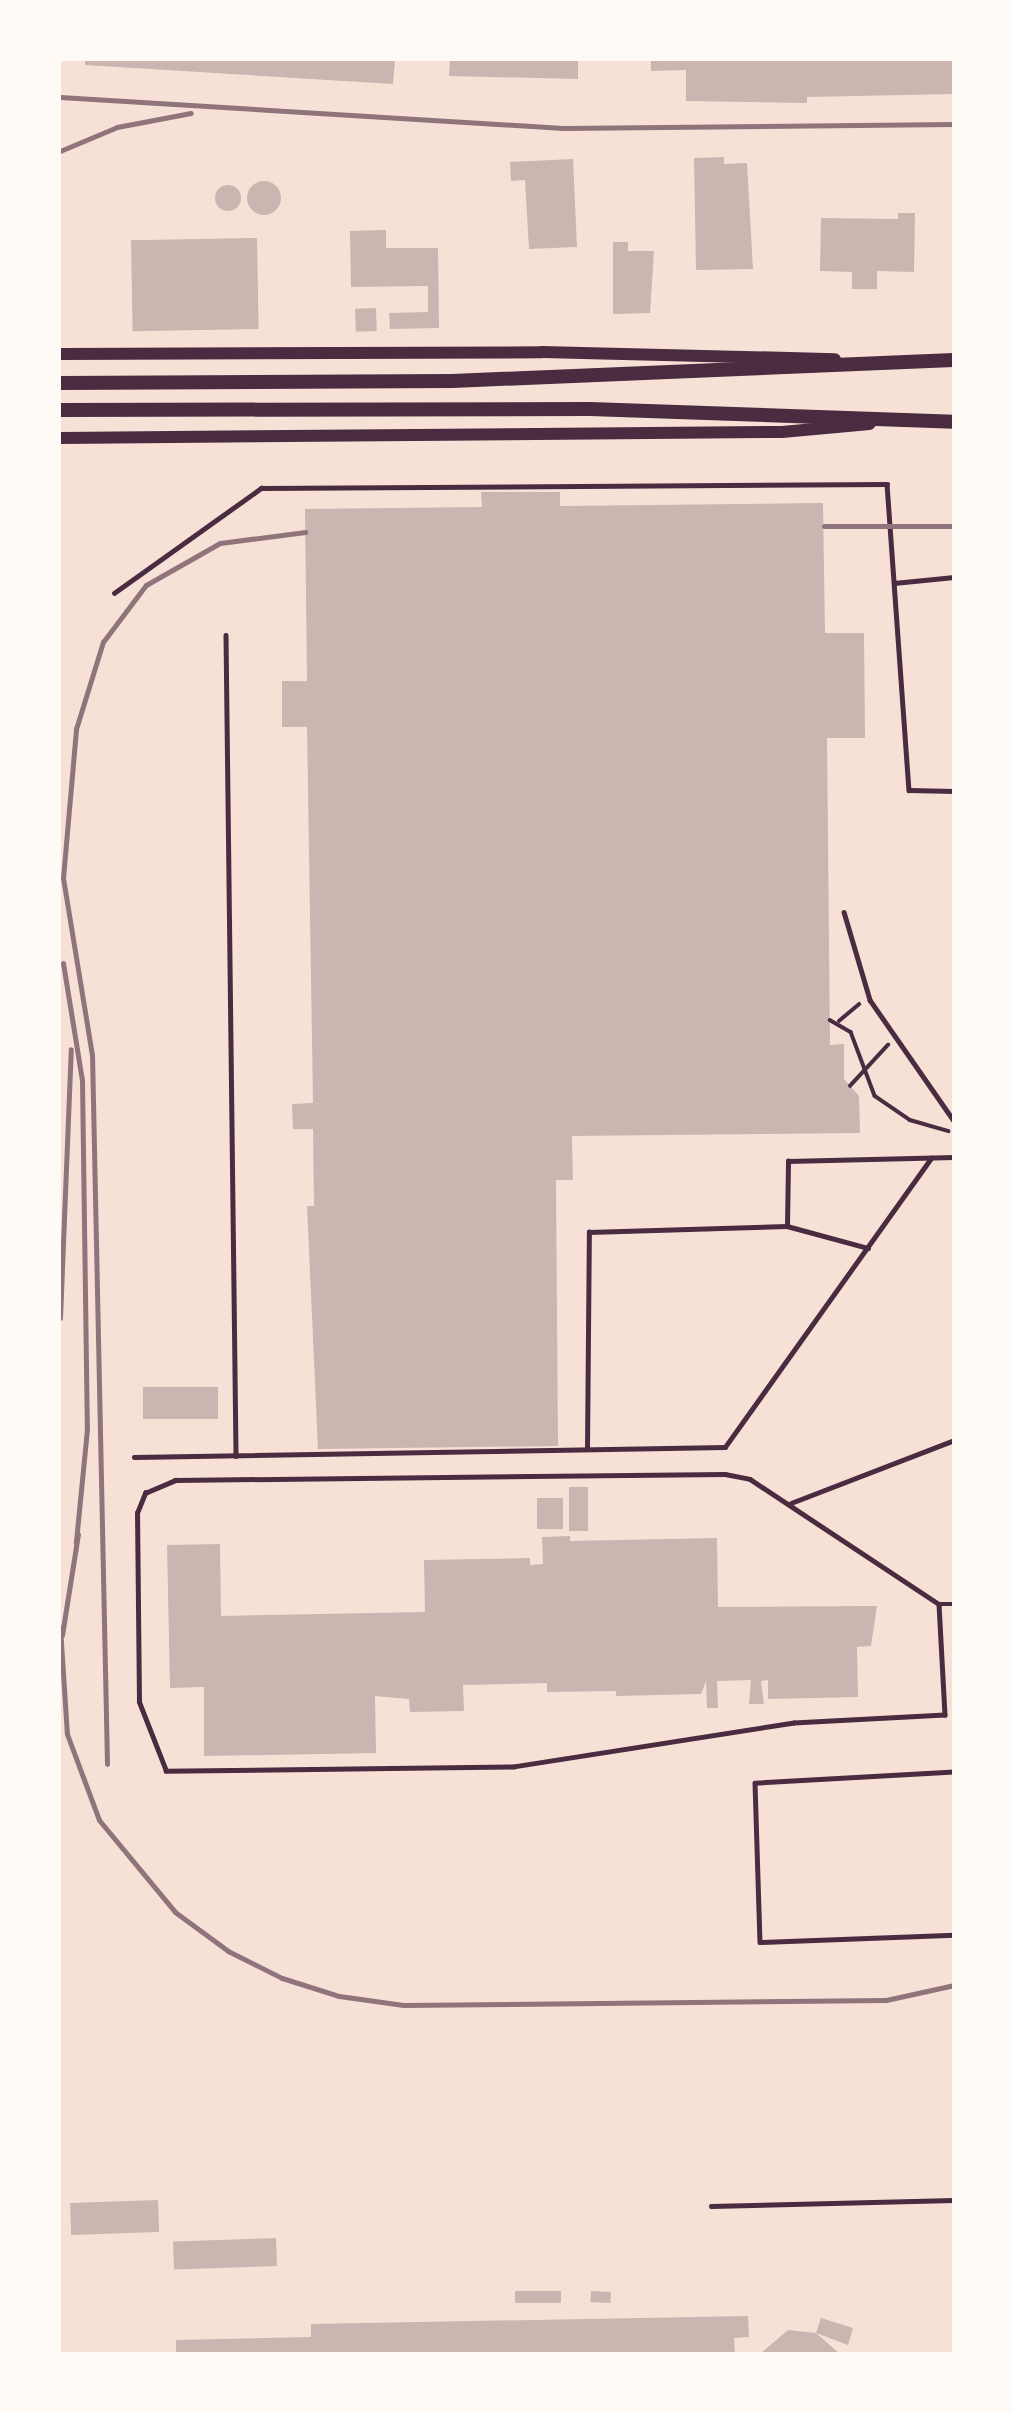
<!DOCTYPE html>
<style>
body{margin:0}
#map{position:relative;width:1013px;height:2413px;overflow:hidden;background:#f7e1d7;font-family:Lato,sans-serif}
div>[style]{position:absolute}
[style*='--x']{left:calc(var(--x)*1px);top:calc(var(--y)*1px);width:calc(var(--w)*1px);rotate:calc(var(--a)*1deg)}
.building>*{inset:0;background:#ccb4b1;transform-origin:0 0}
.round{border-radius:50%}
.path>*{height:3.5px;margin:-1.75px;padding:0 1.75px;transform-origin:1.75px;border-radius:1.75px;background:#4a2c40}
.service>*{height:4.5px;margin:-2.25px;padding:0 2.25px;transform-origin:2.25px;border-radius:2.25px;background:#4a2c40}
.tertiary>*{height:12px;margin:-6px;padding:0 6px;transform-origin:6px;border-radius:6px;background:#4a2c40}
.secondary>*{height:14px;margin:-7px;padding:0 7px;transform-origin:7px;border-radius:7px;background:#4a2c40}
.rail>*{height:5px;margin:-2.5px;padding:0 2.5px;transform-origin:2.5px;border-radius:2.5px;background:#8f747c}
span{translate:-50% -50%;white-space:nowrap;text-align:center;line-height:1.15;-webkit-text-stroke:6px #fffaf5;paint-order:stroke}
.frame{position:absolute;inset:0;border:61px solid #fffaf5;pointer-events:none}
</style>
<div id="map">
<div class="building">
<div style="clip-path:polygon(85px 60px,395px 60px,393px 84px,85px 65px)"></div>
<div style="clip-path:polygon(450px 60px,578px 60px,578px 79px,449px 76px)"></div>
<div style="clip-path:polygon(651px 60px,954px 60px,954px 94px,807px 97px,807px 103px,686px 101px,686px 70px,651px 71px)"></div>
<div style="clip-path:polygon(724px 157px,724px 164px,747px 163px,753px 269px,696px 270px,694px 158px)"></div>
<div style="clip-path:polygon(573px 159px,577px 247px,529px 249px,525px 180px,511px 181px,510px 162px)"></div>
<div class="round" style="left:247px;top:181px;width:34px;height:34px"></div>
<div class="round" style="left:215px;top:185px;width:26px;height:26px"></div>
<div style="clip-path:polygon(898px 213px,915px 213px,914px 272px,877px 271px,877px 289px,852px 289px,852px 272px,820px 271px,821px 218px,898px 219px)"></div>
<div style="clip-path:polygon(386px 230px,386px 248px,438px 248px,439px 328px,390px 329px,389px 313px,428px 312px,428px 286px,351px 287px,350px 231px)"></div>
<div style="left:257px;top:238px;width:91px;height:126px;rotate:89deg"></div>
<div style="clip-path:polygon(613px 242px,628px 242px,628px 251px,654px 251px,650px 313px,613px 314px)"></div>
<div style="left:376px;top:308px;width:23px;height:21px;rotate:88deg"></div>
<div style="clip-path:polygon(481px 492px,560px 492px,560px 506px,823px 503px,825px 633px,864px 633px,865px 738px,827px 738px,830px 1045px,844px 1044px,844px 1079px,859px 1096px,860px 1133px,572px 1136px,573px 1180px,556px 1180px,558px 1446px,318px 1449px,307px 1206px,314px 1206px,313px 1129px,293px 1129px,292px 1104px,313px 1103px,307px 727px,282px 727px,282px 681px,307px 681px,305px 509px,482px 507px)"></div>
<div style="left:218px;top:1387px;width:32px;height:75px;rotate:90deg"></div>
<div style="left:569px;top:1487px;width:19px;height:44px"></div>
<div style="left:537px;top:1498px;width:26px;height:31px"></div>
<div style="clip-path:polygon(570px 1536px,570px 1541px,717px 1538px,718px 1607px,877px 1606px,871px 1646px,857px 1647px,858px 1697px,768px 1699px,768px 1680px,761px 1681px,764px 1704px,749px 1704px,751px 1680px,717px 1681px,718px 1708px,707px 1708px,706px 1681px,701px 1694px,616px 1696px,616px 1691px,547px 1692px,547px 1683px,463px 1685px,464px 1711px,410px 1712px,409px 1699px,375px 1696px,376px 1753px,204px 1756px,204px 1687px,170px 1688px,167px 1545px,220px 1544px,221px 1616px,425px 1612px,424px 1560px,530px 1558px,530px 1565px,543px 1564px,542px 1537px)"></div>
<div style="left:158px;top:2200px;width:32px;height:88px;rotate:88deg"></div>
<div style="left:276px;top:2238px;width:28px;height:103px;rotate:88deg"></div>
<div style="left:515px;top:2291px;width:46px;height:12px"></div>
<div style="left:591px;top:2291px;width:20px;height:11px;rotate:3deg"></div>
<div style="clip-path:polygon(748px 2316px,749px 2337px,734px 2338px,735px 2354px,176px 2354px,176px 2340px,311px 2337px,311px 2324px)"></div>
<div style="clip-path:polygon(821px 2318px,853px 2328px,848px 2345px,816px 2333px,840px 2354px,760px 2354px,788px 2330px,816px 2333px)"></div>
</div>
<div class="path">
<div style="--x:830;--y:1020;--w:24;--a:30"></div>
<div style="--x:851;--y:1032;--w:68;--a:69.4"></div>
<div style="--x:875;--y:1096;--w:42;--a:34.4"></div>
<div style="--x:910;--y:1120;--w:40;--a:16"></div>
<div style="--x:839;--y:1021;--w:26;--a:-40"></div>
<div style="--x:850;--y:1086;--w:56;--a:-47.2"></div>
</div>
<div class="service">
<div style="--x:894;--y:583;--w:60;--a:-5.7"></div>
<div style="--x:114;--y:593;--w:181;--a:-35.5"></div>
<div style="--x:261;--y:488;--w:626;--a:-0.37"></div>
<div style="--x:887;--y:484;--w:307;--a:85.9"></div>
<div style="--x:909;--y:790;--w:45;--a:1.3"></div>
<div style="--x:226;--y:635;--w:821;--a:89.3"></div>
<div style="--x:844;--y:912;--w:92;--a:73.5"></div>
<div style="--x:870;--y:1000;--w:147;--a:55.2"></div>
<div style="--x:787;--y:1226;--w:84;--a:15.2"></div>
<div style="--x:587;--y:1449;--w:217;--a:-89.5"></div>
<div style="--x:589;--y:1232;--w:198;--a:-1.7"></div>
<div style="--x:787;--y:1226;--w:65;--a:-89.1"></div>
<div style="--x:788;--y:1161;--w:166;--a:-1.4"></div>
<div style="--x:134;--y:1457;--w:591;--a:-0.97"></div>
<div style="--x:725;--y:1447;--w:355;--a:-54.5"></div>
<div style="--x:791;--y:1503;--w:175;--a:-21.1"></div>
<div style="--x:939;--y:1604;--w:111;--a:86.9"></div>
<div style="--x:945;--y:1715;--w:151;--a:177"></div>
<div style="--x:794;--y:1723;--w:283;--a:171.1"></div>
<div style="--x:514;--y:1767;--w:348;--a:179.3"></div>
<div style="--x:166;--y:1771;--w:74;--a:-111.4"></div>
<div style="--x:139;--y:1702;--w:189;--a:-90.6"></div>
<div style="--x:137;--y:1513;--w:22;--a:-68"></div>
<div style="--x:145;--y:1493;--w:33;--a:-23"></div>
<div style="--x:175;--y:1480;--w:550;--a:-0.63"></div>
<div style="--x:725;--y:1474;--w:25;--a:11"></div>
<div style="--x:750;--y:1479;--w:227;--a:33.5"></div>
<div style="--x:939;--y:1604;--w:15;--a:0"></div>
<div style="--x:954;--y:1772;--w:199;--a:176.8"></div>
<div style="--x:755;--y:1783;--w:159;--a:88.2"></div>
<div style="--x:760;--y:1942;--w:194;--a:-2.1"></div>
<div style="--x:711;--y:2206;--w:243;--a:-1.4"></div>
</div>
<div class="tertiary">
<div style="--x:60;--y:354;--w:482;--a:-0.2"></div>
<div style="--x:542;--y:352;--w:293;--a:1.4"></div>
<div style="--x:60;--y:438;--w:722;--a:-0.48"></div>
<div style="--x:782;--y:432;--w:88;--a:-5.2"></div>
</div>
<div class="secondary">
<div style="--x:60;--y:383;--w:392;--a:-0.3"></div>
<div style="--x:452;--y:381;--w:502;--a:-2.4"></div>
<div style="--x:60;--y:410;--w:530;--a:-0.11"></div>
<div style="--x:590;--y:409;--w:364;--a:2"></div>
</div>
<div class="rail">
<div style="--x:60;--y:97;--w:504;--a:3.53"></div>
<div style="--x:563;--y:128;--w:391;--a:-0.6"></div>
<div style="--x:60;--y:151;--w:62;--a:-22.8"></div>
<div style="--x:117;--y:127;--w:75;--a:-10.7"></div>
<div style="--x:824;--y:526;--w:130;--a:0"></div>
<div style="--x:63;--y:963;--w:119;--a:80.8"></div>
<div style="--x:82;--y:1080;--w:349;--a:89.2"></div>
<div style="--x:87;--y:1429;--w:114;--a:95.6"></div>
<div style="--x:60;--y:1318;--w:269;--a:-87.7"></div>
<div style="--x:60;--y:1627;--w:107;--a:86.3"></div>
<div style="--x:67;--y:1734;--w:92;--a:69.6"></div>
<div style="--x:99;--y:1820;--w:119;--a:50.4"></div>
<div style="--x:175;--y:1912;--w:66;--a:36.3"></div>
<div style="--x:228;--y:1951;--w:60;--a:26.6"></div>
<div style="--x:282;--y:1978;--w:60;--a:17.5"></div>
<div style="--x:339;--y:1996;--w:65;--a:8"></div>
<div style="--x:403;--y:2005;--w:483;--a:-0.6"></div>
<div style="--x:886;--y:2000;--w:70;--a:-12.4"></div>
<div style="--x:62;--y:1635;--w:102;--a:-81"></div>
<div style="--x:107;--y:1764;--w:709;--a:-91.21"></div>
<div style="--x:92;--y:1055;--w:179;--a:-99.3"></div>
<div style="--x:63;--y:878;--w:150;--a:-85"></div>
<div style="--x:76;--y:729;--w:91;--a:-72.8"></div>
<div style="--x:103;--y:642;--w:71;--a:-53"></div>
<div style="--x:146;--y:585;--w:85;--a:-29.6"></div>
<div style="--x:220;--y:543;--w:86;--a:-7.4"></div>
</div>
<div class="frame"></div>
</div>
